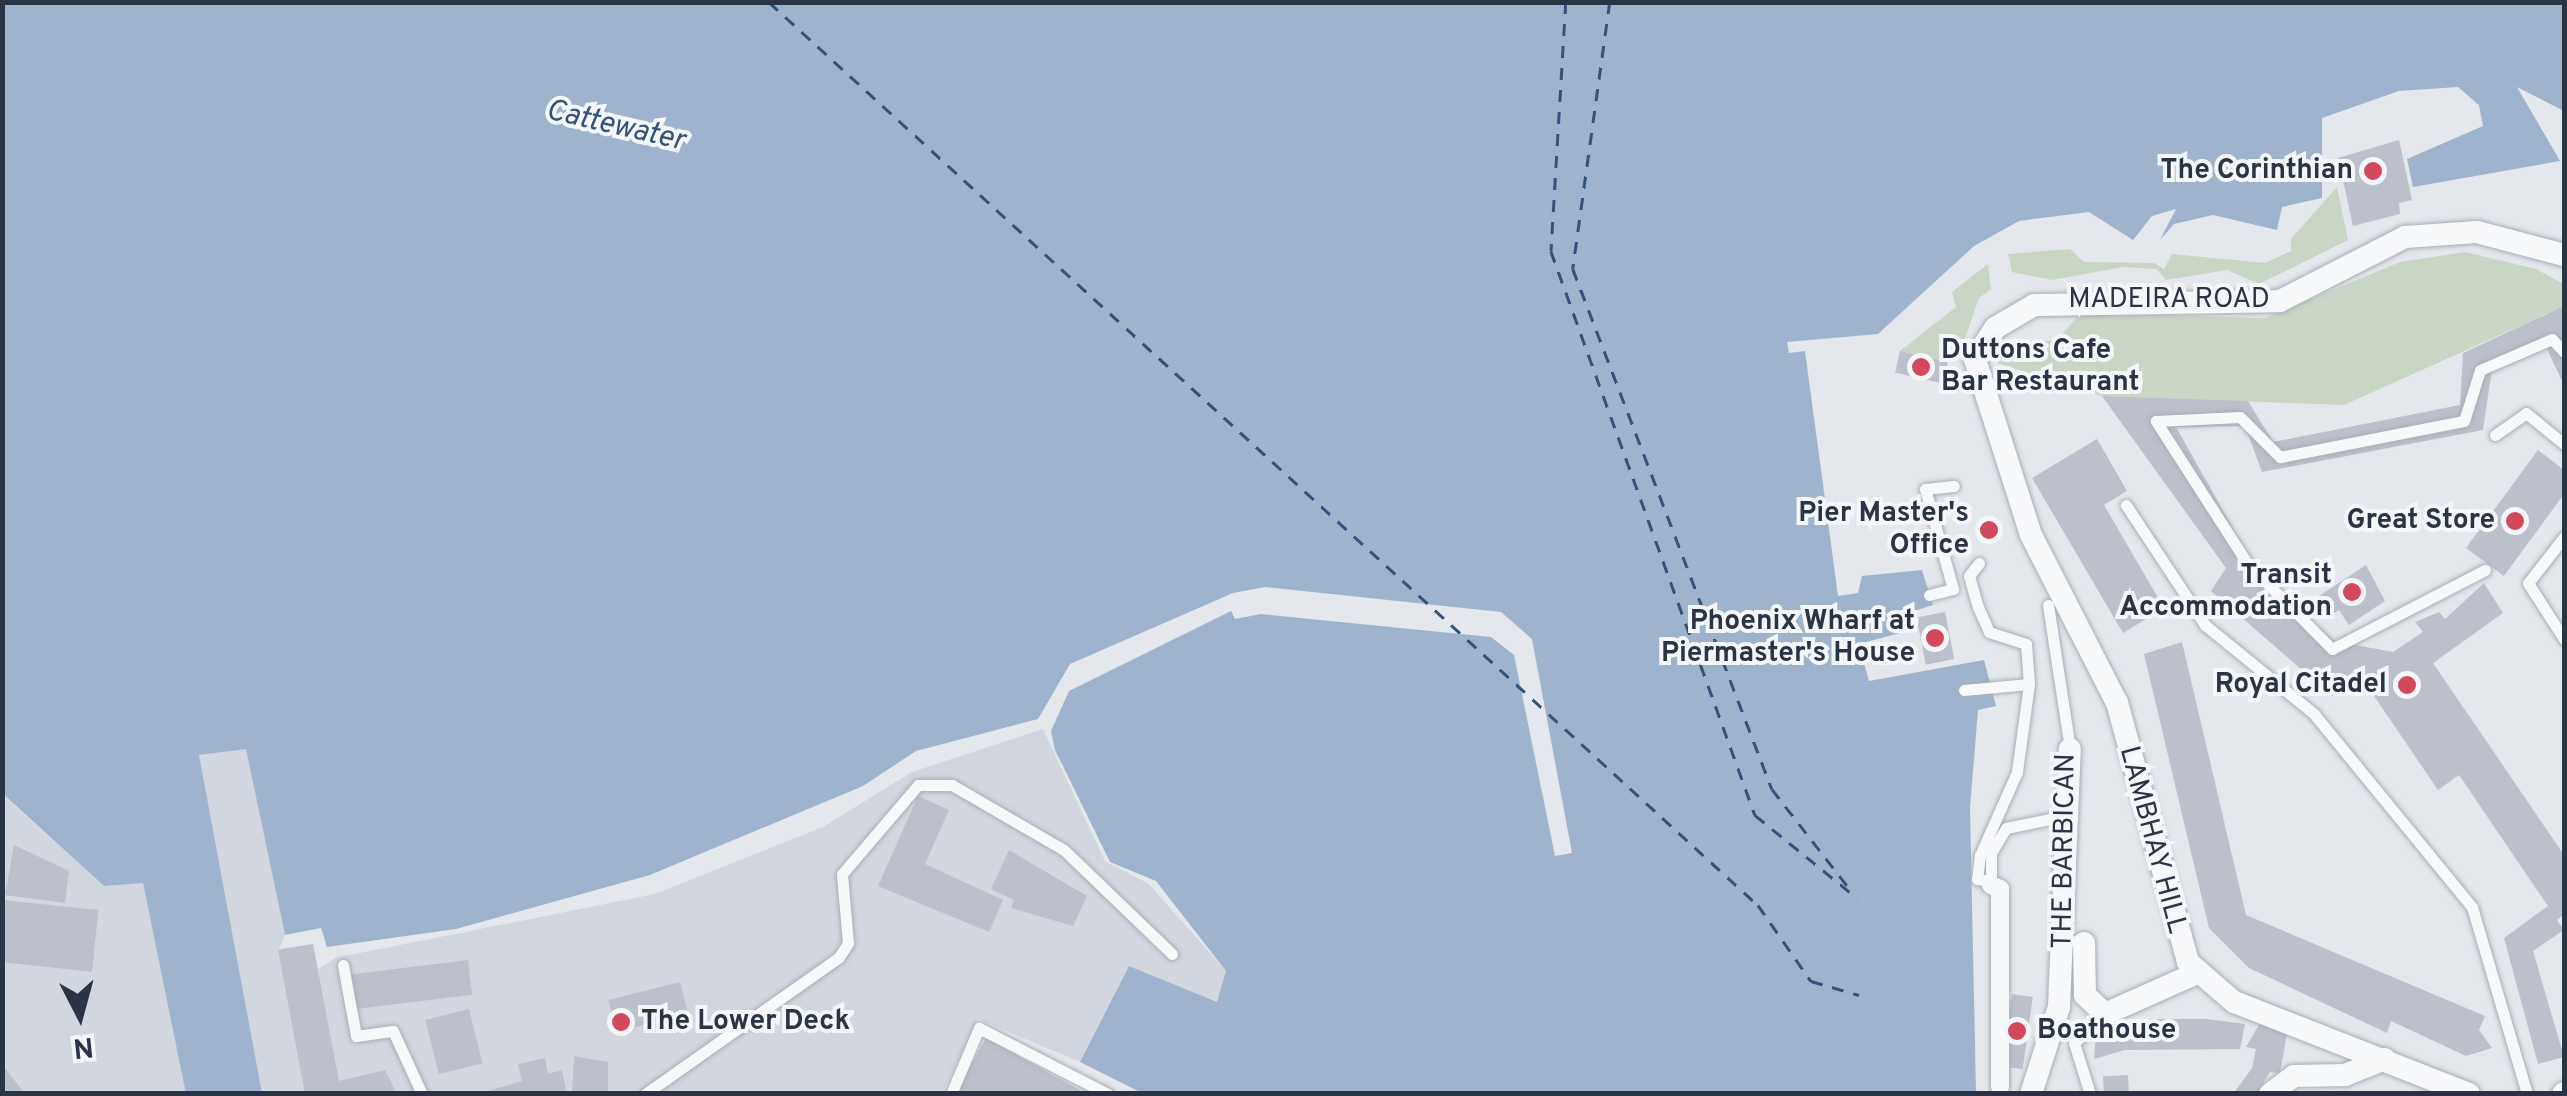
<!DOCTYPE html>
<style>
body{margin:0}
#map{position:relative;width:2567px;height:1096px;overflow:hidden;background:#e4e7ec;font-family:Overpass,sans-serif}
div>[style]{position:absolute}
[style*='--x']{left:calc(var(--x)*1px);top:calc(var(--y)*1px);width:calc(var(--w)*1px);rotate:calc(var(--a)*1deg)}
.built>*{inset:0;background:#d2d6de}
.green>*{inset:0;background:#c9d6c5}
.water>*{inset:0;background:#9fb4cc}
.ferry>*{height:2.5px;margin-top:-1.25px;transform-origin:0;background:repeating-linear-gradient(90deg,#34527a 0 12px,transparent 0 22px)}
.building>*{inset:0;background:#bbc0ca;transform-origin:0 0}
.roads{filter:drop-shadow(0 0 2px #a9aeb7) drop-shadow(0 0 2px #a9aeb7)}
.service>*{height:11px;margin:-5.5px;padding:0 5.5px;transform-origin:5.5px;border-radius:5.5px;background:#f7f8fa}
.pedestrian>*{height:18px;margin:-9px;padding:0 9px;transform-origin:9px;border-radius:9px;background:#f7f8fa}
.minor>*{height:22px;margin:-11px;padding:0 11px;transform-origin:11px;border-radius:11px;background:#f7f8fa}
.dots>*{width:28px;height:28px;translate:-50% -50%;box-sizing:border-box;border:5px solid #f4f6f9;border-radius:50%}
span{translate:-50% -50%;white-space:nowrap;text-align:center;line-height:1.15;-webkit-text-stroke:8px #f4f6f9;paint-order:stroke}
.poi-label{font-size:28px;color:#2b3445;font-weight:700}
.right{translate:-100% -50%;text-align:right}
.left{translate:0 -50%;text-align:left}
.street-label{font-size:28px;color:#2b3445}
.water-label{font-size:30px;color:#34527a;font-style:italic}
.frame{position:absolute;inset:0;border:5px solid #2b3445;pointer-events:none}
.north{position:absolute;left:30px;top:966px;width:100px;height:100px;-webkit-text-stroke:8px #f4f6f9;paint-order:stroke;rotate:174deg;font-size:28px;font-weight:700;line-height:40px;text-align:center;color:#2b3445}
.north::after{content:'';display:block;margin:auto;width:35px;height:45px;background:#2b3445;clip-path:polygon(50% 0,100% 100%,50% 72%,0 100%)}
</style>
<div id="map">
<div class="built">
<div style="clip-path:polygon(1043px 729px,1105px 861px,1149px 884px,1226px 971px,1218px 1003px,1129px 966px,1080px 1062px,978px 1019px,942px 1093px,262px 1093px,199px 755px,246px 748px,285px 935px,279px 949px,313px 944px,317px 970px,335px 958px,655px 894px,823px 827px,912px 772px)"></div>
<div style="clip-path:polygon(2px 794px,104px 886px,143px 882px,186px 1093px,3px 1093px)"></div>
</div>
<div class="green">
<div style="clip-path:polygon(2337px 187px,2348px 240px,2259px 284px,2227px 270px,2166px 280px,2157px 269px,2123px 267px,2052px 280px,2012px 272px,2008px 254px,2070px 249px,2084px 262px,2154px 263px,2164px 269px,2172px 254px,2265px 263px,2291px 251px,2291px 239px)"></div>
<div style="clip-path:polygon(2465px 252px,2536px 269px,2564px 284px,2564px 306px,2344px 405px,2102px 396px,1997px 363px,2008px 343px,2057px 340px,2081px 313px,2265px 318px,2400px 262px)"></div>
<div style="clip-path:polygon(1988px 264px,1991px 289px,1979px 298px,1959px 356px,1948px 362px,1900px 351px,1956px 307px,1952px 292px)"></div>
</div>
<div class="water">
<div style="clip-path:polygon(2564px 2px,2564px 111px,2517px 87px,2560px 161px,2413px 187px,2407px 159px,2483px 126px,2479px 105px,2458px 87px,2399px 91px,2322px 118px,2322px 198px,2282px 207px,2277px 230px,2213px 215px,2174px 224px,2160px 240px,2176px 209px,2152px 216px,2133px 240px,2089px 212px,2019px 221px,1974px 246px,1878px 334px,1787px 342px,1789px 353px,1805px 351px,1838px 596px,1858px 593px,1862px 576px,1922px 570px,1933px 605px,1914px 611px,1918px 628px,1859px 644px,1869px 681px,1984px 660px,1996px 706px,1978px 710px,1970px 808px,1976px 1093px,1144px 1094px,1080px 1062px,1129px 966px,1217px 1002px,1226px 971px,1156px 881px,1110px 862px,1055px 750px,1051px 731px,1069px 691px,1231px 611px,1235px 619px,1261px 614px,1491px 637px,1514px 655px,1555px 856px,1572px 853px,1532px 639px,1501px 612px,1265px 587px,1233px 593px,1070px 664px,1038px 719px,916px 751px,863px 786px,650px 875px,456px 929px,327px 947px,321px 928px,285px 935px,246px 749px,199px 755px,262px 1093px,186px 1094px,143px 883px,104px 886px,3px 794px,2px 3px)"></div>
</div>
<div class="ferry">
<div style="--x:769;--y:2;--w:1339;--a:42.4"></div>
<div style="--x:1758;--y:905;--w:93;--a:55.1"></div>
<div style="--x:1811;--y:981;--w:50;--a:16.3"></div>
<div style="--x:1566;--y:2;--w:249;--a:93.4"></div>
<div style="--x:1551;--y:251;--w:600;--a:70.11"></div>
<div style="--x:1755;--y:815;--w:132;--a:39.1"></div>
<div style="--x:1610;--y:2;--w:270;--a:97.9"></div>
<div style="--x:1573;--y:269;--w:557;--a:69.06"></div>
<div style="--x:1772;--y:789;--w:132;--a:52.1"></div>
</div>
<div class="building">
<div style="clip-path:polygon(2399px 140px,2412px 200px,2399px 203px,2400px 214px,2353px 226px,2338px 158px)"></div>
<div style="clip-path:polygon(2564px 306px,2564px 385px,2545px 345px,2492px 369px,2483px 430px,2262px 472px,2245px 426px,2176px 427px,2254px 566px,2334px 641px,2393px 652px,2423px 632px,2415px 622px,2439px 612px,2445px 619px,2484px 583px,2503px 613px,2433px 663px,2564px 855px,2564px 914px,2557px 920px,2564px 930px,2533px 951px,2564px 1057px,2538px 1064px,2504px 938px,2548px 906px,2459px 775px,2438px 790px,2359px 674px,2332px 696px,2211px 591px,2226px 568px,2102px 396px,2248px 401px,2273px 442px,2460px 405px,2463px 353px)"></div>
<div style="left:1900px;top:351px;width:49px;height:22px;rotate:13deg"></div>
<div style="clip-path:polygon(2097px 439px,2127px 491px,2104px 505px,2164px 608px,2123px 633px,2032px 478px)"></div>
<div style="clip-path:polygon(2538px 450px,2564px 470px,2564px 494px,2504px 576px,2466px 548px)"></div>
<div style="clip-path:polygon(2366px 565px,2385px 601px,2349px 625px,2339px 610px,2325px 619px,2313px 600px)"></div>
<div style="left:1945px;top:612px;width:48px;height:29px;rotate:79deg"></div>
<div style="clip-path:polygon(2182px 642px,2246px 915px,2485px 1016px,2479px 1030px,2492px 1048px,2466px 1056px,2391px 1021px,2387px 1033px,2249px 968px,2209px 928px,2144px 654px)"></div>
<div style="clip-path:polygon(918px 796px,949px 810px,925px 864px,1003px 900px,989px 932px,878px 886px)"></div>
<div style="clip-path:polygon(14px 845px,69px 871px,65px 903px,5px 895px)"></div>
<div style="clip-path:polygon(1009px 850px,1087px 896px,1073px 926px,1011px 908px,1014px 900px,991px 889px)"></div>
<div style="left:3px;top:900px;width:96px;height:62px;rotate:6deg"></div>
<div style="clip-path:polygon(313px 944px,339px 1081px,385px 1070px,397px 1094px,305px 1094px,278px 950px)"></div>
<div style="left:468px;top:960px;width:35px;height:117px;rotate:83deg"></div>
<div style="left:680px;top:982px;width:33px;height:74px;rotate:76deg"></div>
<div style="left:2012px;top:994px;width:21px;height:73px;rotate:8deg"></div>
<div style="left:469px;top:1009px;width:56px;height:45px;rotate:76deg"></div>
<div style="clip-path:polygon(2150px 1019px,2207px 1019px,2245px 1024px,2240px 1049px,2125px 1050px,2094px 1059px,2096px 1035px)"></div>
<div style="clip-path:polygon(2260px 1023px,2288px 1028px,2280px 1073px,2270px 1072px,2257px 1094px,2233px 1094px,2252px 1068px,2256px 1049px,2246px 1047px)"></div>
<div style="clip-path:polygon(986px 1038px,1087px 1094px,955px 1094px)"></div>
<div style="clip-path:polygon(574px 1056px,608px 1062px,608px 1094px,572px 1094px)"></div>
<div style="clip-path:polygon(545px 1058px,548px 1074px,562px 1070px,567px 1094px,477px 1094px,522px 1081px,518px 1064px)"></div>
<div style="clip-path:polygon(2px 1064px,25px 1094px,2px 1094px)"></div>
<div style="left:2128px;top:1075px;width:19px;height:25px;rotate:87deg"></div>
</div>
<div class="roads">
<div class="service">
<div style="--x:2495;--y:435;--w:38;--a:-35"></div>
<div style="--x:2526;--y:413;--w:49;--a:39.2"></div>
<div style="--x:2126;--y:505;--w:144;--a:56.6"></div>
<div style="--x:2205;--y:625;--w:141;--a:39.2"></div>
<div style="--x:2314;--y:714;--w:249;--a:50.7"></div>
<div style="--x:2472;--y:907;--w:195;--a:73.6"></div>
<div style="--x:2564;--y:537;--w:58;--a:128"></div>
<div style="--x:2528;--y:583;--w:67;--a:57.3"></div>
<div style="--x:1979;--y:563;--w:16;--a:128"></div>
<div style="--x:1969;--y:576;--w:32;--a:74"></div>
<div style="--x:1978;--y:607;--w:27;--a:66"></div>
<div style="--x:1989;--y:632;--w:39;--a:18"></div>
<div style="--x:2026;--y:644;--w:40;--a:85.7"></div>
<div style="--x:2029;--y:684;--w:89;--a:97.8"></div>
<div style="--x:2017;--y:772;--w:91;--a:114"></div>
<div style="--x:1980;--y:855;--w:24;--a:97"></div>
<div style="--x:1977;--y:879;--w:14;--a:8"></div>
<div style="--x:2485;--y:570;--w:172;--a:152.7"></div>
<div style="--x:2332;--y:649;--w:121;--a:-134.7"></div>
<div style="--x:2247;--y:563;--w:169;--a:-122.7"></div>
<div style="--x:2156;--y:421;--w:84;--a:-2.7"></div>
<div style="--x:2240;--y:417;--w:57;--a:45"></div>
<div style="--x:2280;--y:457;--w:187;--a:-11.1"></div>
<div style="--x:2464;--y:421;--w:53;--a:-72.6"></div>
<div style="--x:2480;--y:370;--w:78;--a:-23.3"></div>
<div style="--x:2552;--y:339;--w:18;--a:47"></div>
<div style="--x:1929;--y:595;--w:25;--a:-14"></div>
<div style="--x:1953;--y:589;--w:104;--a:-105.6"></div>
<div style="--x:1925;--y:489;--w:29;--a:-6"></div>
<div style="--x:2048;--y:605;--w:146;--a:81.3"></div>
<div style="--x:1964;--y:690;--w:65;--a:-5.3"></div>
<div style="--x:1991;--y:885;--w:32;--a:-90"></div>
<div style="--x:1991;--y:853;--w:29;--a:-59"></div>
<div style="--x:2006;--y:828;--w:64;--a:-11.7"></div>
<div style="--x:343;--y:965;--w:72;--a:79.6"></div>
<div style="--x:356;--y:1036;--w:37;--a:-8"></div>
<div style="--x:393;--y:1031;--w:69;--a:65.3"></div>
<div style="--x:645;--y:1094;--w:237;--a:-35.2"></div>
<div style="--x:839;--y:957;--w:17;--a:-57"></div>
<div style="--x:848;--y:943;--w:69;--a:-95"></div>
<div style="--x:842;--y:874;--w:117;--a:-49.5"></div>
<div style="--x:918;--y:785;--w:34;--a:0"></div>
<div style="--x:952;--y:785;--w:129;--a:30.1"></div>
<div style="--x:1064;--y:850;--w:150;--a:43.9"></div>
<div style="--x:951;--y:1094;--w:72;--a:-67"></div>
<div style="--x:979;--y:1028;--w:145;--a:27.1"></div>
<div style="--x:2090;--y:1094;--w:53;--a:-107.4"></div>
<div style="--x:2074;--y:1043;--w:42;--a:-43.1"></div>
</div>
<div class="pedestrian">
<div style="--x:1991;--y:885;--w:10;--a:24"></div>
<div style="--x:2000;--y:889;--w:198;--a:90"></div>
</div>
<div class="minor">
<div style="--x:2084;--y:943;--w:52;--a:88.9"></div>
<div style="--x:2085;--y:995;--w:28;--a:44"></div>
<div style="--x:2105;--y:1014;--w:101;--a:-24"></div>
<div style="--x:2031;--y:1094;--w:91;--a:-72.2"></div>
<div style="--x:2059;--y:1007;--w:258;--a:-87.6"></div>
<div style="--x:2270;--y:1094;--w:30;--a:-37"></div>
<div style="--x:2294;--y:1076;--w:51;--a:-1.1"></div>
<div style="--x:2345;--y:1075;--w:43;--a:-21.8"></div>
<div style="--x:2469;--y:1094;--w:252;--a:-158.6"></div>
<div style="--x:2234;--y:1002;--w:61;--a:-139"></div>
<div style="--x:2188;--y:962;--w:269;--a:-105.3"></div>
<div style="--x:2117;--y:703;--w:189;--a:-117.1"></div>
<div style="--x:2031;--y:535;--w:185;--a:-107.7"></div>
<div style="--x:1975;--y:359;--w:37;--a:-57"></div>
<div style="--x:1995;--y:328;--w:45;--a:-30.5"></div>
<div style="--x:2034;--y:305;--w:246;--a:-0.9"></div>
<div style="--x:2280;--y:301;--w:140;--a:-27.1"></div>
<div style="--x:2405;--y:237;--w:72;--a:-4"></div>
<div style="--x:2477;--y:232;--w:90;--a:14.8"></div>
<div style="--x:2563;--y:1094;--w:1;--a:-45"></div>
</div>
</div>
<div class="dots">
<div style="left:2373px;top:171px;background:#d1495b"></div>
<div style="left:1921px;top:367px;background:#d1495b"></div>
<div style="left:2515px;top:521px;background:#d1495b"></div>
<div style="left:1989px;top:530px;background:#d1495b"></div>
<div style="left:2352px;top:592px;background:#d1495b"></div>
<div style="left:1935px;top:638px;background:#d1495b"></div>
<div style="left:2407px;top:685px;background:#d1495b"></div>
<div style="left:621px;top:1022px;background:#d1495b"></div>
<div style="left:2017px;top:1031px;background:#d1495b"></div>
</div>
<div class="poi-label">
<span class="right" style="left:2353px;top:171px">The Corinthian</span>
<span class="left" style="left:1941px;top:367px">Duttons Cafe<br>Bar Restaurant</span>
<span class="right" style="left:1969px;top:530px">Pier Master's<br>Office</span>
<span class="right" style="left:2495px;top:521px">Great Store</span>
<span class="right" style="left:2332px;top:592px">Transit<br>Accommodation</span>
<span class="right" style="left:1915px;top:638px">Phoenix Wharf at<br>Piermaster's House</span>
<span class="right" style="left:2387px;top:685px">Royal Citadel</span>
<span class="left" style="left:641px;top:1022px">The Lower Deck</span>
<span class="left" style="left:2037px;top:1031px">Boathouse</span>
</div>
<div class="street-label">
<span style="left:2169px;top:300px">MADEIRA ROAD</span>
<span style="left:2152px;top:840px;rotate:75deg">LAMBHAY HILL</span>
<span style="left:2065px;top:851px;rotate:-89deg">THE BARBICAN</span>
</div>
<div class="water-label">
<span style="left:615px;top:127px;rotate:13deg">Cattewater</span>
</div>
<div class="frame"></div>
<div class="north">N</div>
</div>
